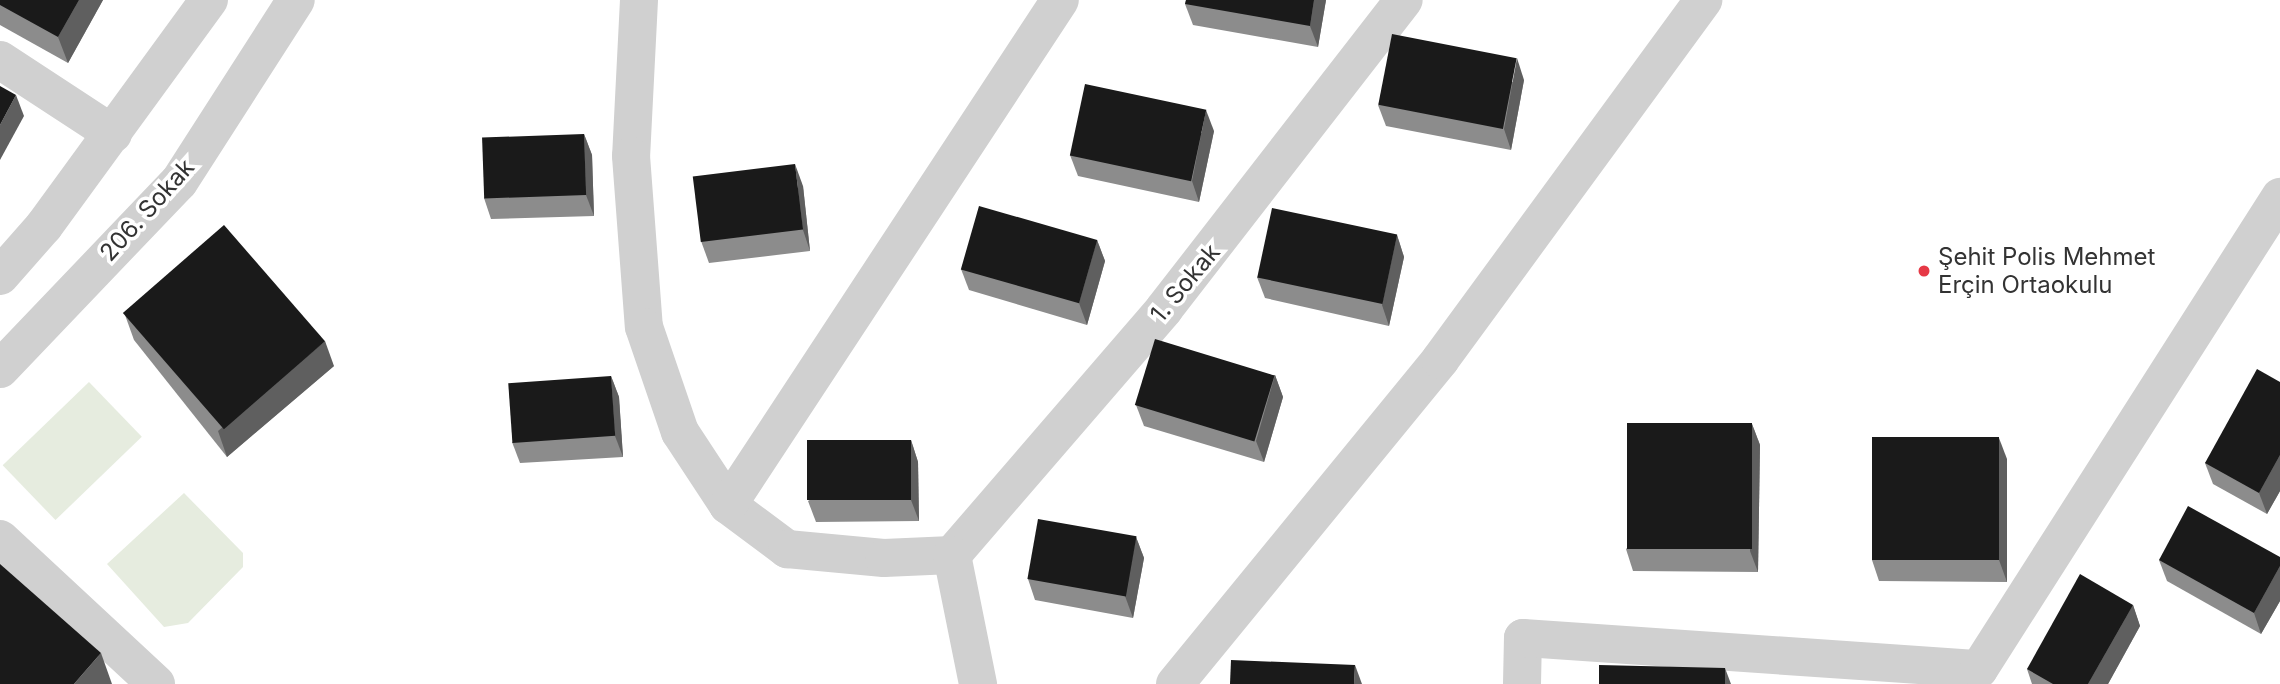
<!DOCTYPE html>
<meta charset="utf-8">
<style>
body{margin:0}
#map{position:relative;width:2280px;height:684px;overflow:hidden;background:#fff;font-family:Inter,sans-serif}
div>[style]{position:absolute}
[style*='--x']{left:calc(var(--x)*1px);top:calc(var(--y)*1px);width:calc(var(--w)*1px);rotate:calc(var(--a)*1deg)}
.green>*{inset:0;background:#e6ecdf;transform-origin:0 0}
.minor>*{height:38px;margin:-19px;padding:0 19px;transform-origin:19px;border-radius:19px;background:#d0d0d0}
.wall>*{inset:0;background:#8c8c8c}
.shaded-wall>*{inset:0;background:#5f5f5f}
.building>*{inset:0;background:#1a1a1a;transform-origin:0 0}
.dots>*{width:19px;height:19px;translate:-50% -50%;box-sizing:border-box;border:4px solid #fff;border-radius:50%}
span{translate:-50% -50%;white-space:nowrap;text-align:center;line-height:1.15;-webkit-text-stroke:7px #fff;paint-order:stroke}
.street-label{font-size:24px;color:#333}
.poi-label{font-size:24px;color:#333}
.left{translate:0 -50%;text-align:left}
</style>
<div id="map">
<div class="green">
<div style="left:89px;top:382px;width:76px;height:120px;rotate:46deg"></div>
<div style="clip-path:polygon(184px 493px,243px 553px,243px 567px,188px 623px,164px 627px,107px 564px)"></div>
</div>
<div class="minor">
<div style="--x:639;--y:0;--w:156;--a:92.9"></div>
<div style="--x:631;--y:156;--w:171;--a:85.7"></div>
<div style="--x:644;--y:327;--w:111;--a:71.1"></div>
<div style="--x:680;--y:432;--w:87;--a:56.7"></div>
<div style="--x:728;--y:505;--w:74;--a:36.7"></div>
<div style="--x:787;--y:549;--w:97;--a:5.3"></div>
<div style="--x:884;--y:558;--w:68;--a:-2.5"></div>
<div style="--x:0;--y:60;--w:135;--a:33.2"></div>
<div style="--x:0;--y:276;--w:67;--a:-48.7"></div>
<div style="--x:44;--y:226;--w:280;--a:-53.9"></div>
<div style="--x:0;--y:369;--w:259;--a:-46.3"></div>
<div style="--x:179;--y:182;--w:216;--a:-57.3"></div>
<div style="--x:728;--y:505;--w:604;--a:-56.68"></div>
<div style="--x:0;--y:539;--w:213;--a:42.9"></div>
<div style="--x:952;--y:555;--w:325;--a:-49.2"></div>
<div style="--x:1164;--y:309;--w:391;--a:-52.2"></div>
<div style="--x:952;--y:555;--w:132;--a:78.6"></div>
<div style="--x:1175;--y:684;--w:419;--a:-50.7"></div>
<div style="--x:1440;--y:360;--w:446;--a:-53.8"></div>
<div style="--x:1522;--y:684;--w:46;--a:-88.8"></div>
<div style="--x:1523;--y:638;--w:457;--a:3.9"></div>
<div style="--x:1979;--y:669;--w:560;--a:-57.47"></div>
</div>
<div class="wall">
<div style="clip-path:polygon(0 0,103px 0,68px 63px,0 25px)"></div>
<div style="clip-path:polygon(1186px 0,1326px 0,1318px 47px,1193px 25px,1185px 4px)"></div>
<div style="clip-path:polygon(1524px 80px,1511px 150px,1386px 126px,1378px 105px)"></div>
<div style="clip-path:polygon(1214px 131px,1199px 202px,1078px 176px,1070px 155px)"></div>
<div style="clip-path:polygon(584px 134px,592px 155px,594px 216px,491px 219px,484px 198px)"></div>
<div style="clip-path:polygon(803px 186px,810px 251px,709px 263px,701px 241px)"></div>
<div style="clip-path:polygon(1397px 235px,1404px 257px,1389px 326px,1265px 298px,1257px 277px)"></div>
<div style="clip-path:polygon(1097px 240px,1105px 261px,1087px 325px,969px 290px,961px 269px)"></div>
<div style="clip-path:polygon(125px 315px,334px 366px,227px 457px,134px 340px)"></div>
<div style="clip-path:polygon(1275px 375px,1283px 397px,1264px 462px,1144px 426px,1136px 405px)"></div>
<div style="clip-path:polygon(611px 376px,619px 397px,623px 457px,520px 463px,512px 442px)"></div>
<div style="clip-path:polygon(2280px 382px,2280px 491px,2267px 514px,2213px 484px,2205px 463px)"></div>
<div style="clip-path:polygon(1752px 424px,1760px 445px,1758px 572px,1633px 571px,1626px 549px)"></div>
<div style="clip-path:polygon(911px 440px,918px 462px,919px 521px,816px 522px,808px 501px)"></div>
<div style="clip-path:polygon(2007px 459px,2007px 582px,1879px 581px,1872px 560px)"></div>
<div style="clip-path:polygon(1136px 537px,1144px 558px,1133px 618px,1035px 600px,1028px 579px)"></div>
<div style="clip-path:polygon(2280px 557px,2280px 601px,2261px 634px,2167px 581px,2159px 560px)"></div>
<div style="clip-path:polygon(2133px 605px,2140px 626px,2108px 684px,2032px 684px,2027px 669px)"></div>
</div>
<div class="shaded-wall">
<div style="clip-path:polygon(79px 0,103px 0,68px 63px,58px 37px)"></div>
<div style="clip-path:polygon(1314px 0,1326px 0,1318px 47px,1310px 26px)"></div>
<div style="clip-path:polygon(1517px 58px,1524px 80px,1511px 150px,1504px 129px)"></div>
<div style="clip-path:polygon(16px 95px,24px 116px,0 160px,0 125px)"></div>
<div style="clip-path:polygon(1206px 110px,1214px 131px,1199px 202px,1192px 181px)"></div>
<div style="clip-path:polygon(584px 134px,592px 155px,594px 216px,586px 195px)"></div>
<div style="clip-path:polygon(795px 164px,803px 186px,810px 251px,803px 230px)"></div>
<div style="clip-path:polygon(1397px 235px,1404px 257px,1389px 326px,1382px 305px)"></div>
<div style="clip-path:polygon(1097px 240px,1105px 261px,1087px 325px,1079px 303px)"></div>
<div style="clip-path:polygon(325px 341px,334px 366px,227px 457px,218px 431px)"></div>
<div style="clip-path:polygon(1275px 375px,1283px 397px,1264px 462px,1256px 441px)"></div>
<div style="clip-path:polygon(611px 376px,619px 397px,623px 457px,615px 436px)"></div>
<div style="clip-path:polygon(1752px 424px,1760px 445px,1758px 572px,1750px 551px)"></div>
<div style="clip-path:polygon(1999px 438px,2007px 459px,2007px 582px,1999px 560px)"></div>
<div style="clip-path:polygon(911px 440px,918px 462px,919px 521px,911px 500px)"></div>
<div style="clip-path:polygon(2280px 455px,2280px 491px,2267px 514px,2259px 493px)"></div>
<div style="clip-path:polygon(1136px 537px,1144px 558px,1133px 618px,1125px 596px)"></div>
<div style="clip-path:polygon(2280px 566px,2280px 601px,2261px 634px,2254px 613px)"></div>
<div style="clip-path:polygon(2133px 605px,2140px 626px,2108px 684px,2088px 684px)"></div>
<div style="clip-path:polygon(101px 653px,112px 684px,74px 684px)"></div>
<div style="clip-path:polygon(1355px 665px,1362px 684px,1354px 684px)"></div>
<div style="clip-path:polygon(1725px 668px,1731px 684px,1725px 684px)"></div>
</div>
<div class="building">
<div style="clip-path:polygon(0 0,79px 0,58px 37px,0 5px)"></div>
<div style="clip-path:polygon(1186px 0,1314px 0,1310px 26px,1185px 4px)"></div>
<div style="left:1392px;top:34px;width:127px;height:72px;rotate:11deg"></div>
<div style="left:1085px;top:84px;width:124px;height:73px;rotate:12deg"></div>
<div style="clip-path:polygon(0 86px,16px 95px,0 125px)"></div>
<div style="left:584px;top:134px;width:61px;height:102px;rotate:88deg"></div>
<div style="left:795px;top:164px;width:66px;height:103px;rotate:83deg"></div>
<div style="left:979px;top:206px;width:123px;height:66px;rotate:16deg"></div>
<div style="left:1272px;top:208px;width:128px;height:71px;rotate:12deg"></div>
<div style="left:224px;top:225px;width:154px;height:134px;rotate:49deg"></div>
<div style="left:1155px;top:339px;width:125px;height:69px;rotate:17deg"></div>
<div style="clip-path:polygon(2257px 369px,2280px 382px,2280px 455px,2259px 493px,2205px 463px)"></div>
<div style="left:611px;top:376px;width:60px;height:103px;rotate:86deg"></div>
<div style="left:1627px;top:423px;width:125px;height:126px"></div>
<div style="left:1872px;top:437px;width:127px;height:123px"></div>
<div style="left:911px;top:440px;width:60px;height:104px;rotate:90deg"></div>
<div style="clip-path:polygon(2188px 506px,2280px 557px,2280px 566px,2254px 613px,2159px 560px)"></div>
<div style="left:1038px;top:519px;width:100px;height:61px;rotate:10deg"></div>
<div style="clip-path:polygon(0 564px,101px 653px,74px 684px,0 684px)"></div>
<div style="clip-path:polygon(2080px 574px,2133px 605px,2088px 684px,2053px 684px,2027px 669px)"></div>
<div style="clip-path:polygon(1231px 660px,1355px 665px,1354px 684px,1230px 684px)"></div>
<div style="clip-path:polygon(1599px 665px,1725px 668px,1725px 684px,1599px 684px)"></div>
</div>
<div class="dots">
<div style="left:1924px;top:271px;background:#e63946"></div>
</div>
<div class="street-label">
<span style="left:147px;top:210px;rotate:-48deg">206. Sokak</span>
<span style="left:1185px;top:283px;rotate:-50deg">1. Sokak</span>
</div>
<div class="poi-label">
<span class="left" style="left:1938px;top:271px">Şehit Polis Mehmet<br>Erçin Ortaokulu</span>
</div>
</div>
